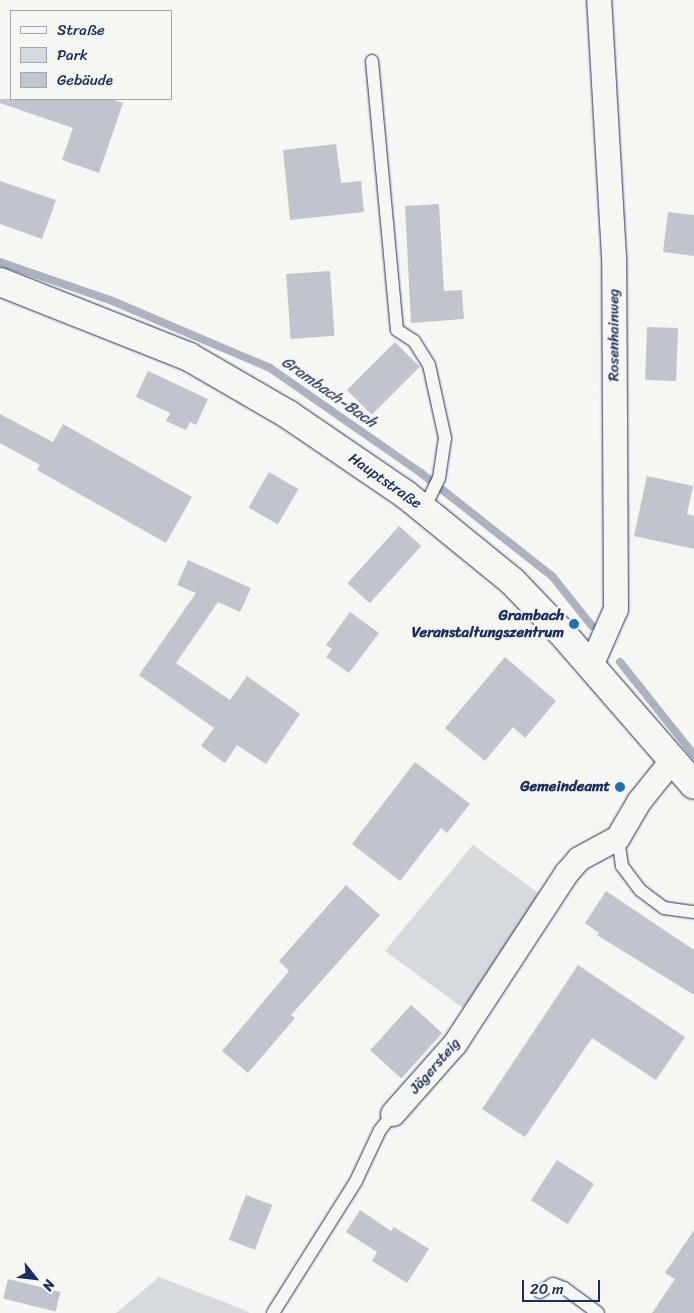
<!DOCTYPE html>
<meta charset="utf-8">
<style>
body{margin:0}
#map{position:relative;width:694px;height:1313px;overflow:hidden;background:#f6f6f2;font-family:Sriracha,sans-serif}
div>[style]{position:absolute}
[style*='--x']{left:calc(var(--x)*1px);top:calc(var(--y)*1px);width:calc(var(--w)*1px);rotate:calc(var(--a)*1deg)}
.green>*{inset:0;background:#d6d9dd}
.stream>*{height:8px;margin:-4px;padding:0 4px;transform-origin:4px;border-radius:4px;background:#abb2c0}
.building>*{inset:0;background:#c0c4cd;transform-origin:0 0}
.roads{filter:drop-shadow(0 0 1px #1b2f5e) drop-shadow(0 0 1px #1b2f5e)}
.lane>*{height:12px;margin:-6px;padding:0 6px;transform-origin:6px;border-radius:6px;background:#f6f6f2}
.street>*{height:24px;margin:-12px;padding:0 12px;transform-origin:12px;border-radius:12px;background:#f6f6f2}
.secondary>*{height:28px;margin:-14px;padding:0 14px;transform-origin:14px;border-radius:14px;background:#f6f6f2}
.dots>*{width:14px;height:14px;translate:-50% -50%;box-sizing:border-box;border:2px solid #f6f6f2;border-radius:50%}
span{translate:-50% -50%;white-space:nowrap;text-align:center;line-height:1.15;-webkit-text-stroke:5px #f6f6f2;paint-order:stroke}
.street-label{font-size:15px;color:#1b2f5e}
.poi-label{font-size:15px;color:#1b2f5e;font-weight:700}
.right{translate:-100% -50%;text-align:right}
.water-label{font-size:16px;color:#46567b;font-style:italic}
.legend{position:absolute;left:10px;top:10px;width:162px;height:90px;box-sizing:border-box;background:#f6f6f2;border:1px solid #9ea6b7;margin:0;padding:6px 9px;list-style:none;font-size:15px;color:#1b2f5e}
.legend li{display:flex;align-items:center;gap:10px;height:25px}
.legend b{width:25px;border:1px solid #9ea6b7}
.north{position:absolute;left:10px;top:1253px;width:50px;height:50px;-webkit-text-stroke:4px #f6f6f2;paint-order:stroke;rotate:119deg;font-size:14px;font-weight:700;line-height:20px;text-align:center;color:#1b2f5e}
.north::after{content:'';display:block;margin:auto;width:18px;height:22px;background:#1b2f5e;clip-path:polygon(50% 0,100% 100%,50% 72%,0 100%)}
.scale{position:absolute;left:522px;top:1280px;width:78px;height:22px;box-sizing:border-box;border:2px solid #1b2f5e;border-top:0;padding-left:6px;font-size:15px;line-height:18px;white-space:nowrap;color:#1b2f5e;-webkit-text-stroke:4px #f6f6f2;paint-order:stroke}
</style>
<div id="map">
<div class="green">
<div style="clip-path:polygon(473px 845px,541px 895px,467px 1011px,385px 951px)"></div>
<div style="clip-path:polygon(159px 1277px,247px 1311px,249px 1313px,116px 1313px)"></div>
</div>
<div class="stream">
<div style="--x:0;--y:262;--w:116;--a:19.1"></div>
<div style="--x:110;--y:300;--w:174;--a:23"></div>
<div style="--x:270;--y:368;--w:184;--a:34.8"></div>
<div style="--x:421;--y:473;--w:167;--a:38.2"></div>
<div style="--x:552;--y:576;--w:64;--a:51.3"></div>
<div style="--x:620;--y:662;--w:119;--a:51.5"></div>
</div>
<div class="building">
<div style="clip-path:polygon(0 99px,111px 99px,123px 103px,99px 173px,62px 160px,73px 128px,0 103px)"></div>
<div style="clip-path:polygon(336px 144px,341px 183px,361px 181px,364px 212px,290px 220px,283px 150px)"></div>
<div style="clip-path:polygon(0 181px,56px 200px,42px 239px,0 224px)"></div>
<div style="clip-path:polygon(439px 204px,444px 291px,462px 290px,464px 319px,411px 323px,405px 206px)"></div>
<div style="clip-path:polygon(668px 212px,694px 215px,694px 256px,663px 252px)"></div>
<div style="left:330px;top:271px;width:65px;height:44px;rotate:86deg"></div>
<div style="left:647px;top:327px;width:31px;height:53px;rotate:2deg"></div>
<div style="left:395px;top:342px;width:35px;height:68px;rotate:45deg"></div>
<div style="clip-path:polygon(148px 371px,208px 399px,196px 425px,190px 422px,186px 430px,166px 421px,170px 413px,136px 397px)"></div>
<div style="clip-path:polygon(0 414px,53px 442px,63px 424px,192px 497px,166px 543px,37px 470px,40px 465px,0 443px)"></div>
<div style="left:269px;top:472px;width:34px;height:41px;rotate:30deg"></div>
<div style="clip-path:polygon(647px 476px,693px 486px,687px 514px,694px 516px,694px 549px,634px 536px)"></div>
<div style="left:399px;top:526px;width:30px;height:77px;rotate:42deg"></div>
<div style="clip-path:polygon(188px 560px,251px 588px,240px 612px,218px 602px,176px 663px,230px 700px,247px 676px,300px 714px,266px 764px,237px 745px,225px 763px,201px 746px,214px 728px,139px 675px,196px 593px,177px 585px)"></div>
<div style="clip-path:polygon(350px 612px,379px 633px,349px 673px,326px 657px,332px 649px,326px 645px)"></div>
<div style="clip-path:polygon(505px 657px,556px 701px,525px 738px,513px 727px,485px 761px,445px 728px)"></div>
<div style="clip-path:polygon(415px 762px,470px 804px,447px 833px,441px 828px,400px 881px,352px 844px)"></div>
<div style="clip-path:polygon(346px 885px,380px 915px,291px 1015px,295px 1018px,248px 1073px,222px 1051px,289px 971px,279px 961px)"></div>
<div style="clip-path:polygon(606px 891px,694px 950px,694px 995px,597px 935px,599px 933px,585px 923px)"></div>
<div style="clip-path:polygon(578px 965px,685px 1037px,656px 1080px,592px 1038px,525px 1137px,482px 1109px)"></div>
<div style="left:411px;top:1005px;width:42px;height:61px;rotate:42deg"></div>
<div style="left:557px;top:1160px;width:44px;height:48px;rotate:33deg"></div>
<div style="left:246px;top:1195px;width:28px;height:48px;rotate:21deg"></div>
<div style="clip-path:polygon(360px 1210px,391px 1231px,394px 1227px,429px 1249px,407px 1283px,372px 1261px,377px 1252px,346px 1232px)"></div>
<div style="clip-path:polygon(694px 1230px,694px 1313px,652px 1313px,675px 1279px,665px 1273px)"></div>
<div style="left:8px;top:1279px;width:54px;height:20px;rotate:14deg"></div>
</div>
<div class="roads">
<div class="lane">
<div style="--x:372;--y:61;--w:270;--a:84.7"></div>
<div style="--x:397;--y:330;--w:20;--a:33"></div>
<div style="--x:414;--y:341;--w:28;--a:58"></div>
<div style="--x:429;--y:365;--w:75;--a:77.6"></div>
<div style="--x:445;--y:438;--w:40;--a:98.5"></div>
<div style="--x:439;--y:478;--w:34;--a:116"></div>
<div style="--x:618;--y:838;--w:28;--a:82"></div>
<div style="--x:622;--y:866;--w:30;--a:53"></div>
<div style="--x:640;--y:890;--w:30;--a:37"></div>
<div style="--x:664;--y:908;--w:30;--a:8"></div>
<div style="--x:540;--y:1292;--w:15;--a:-32"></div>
<div style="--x:553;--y:1284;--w:12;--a:20"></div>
<div style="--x:564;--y:1288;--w:42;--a:36.3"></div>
<div style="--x:273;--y:1313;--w:156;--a:-57.8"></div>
<div style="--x:356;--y:1181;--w:56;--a:-64.8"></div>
<div style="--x:380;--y:1130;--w:21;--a:-51"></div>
</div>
<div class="street">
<div style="--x:591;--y:666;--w:62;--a:-66.3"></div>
<div style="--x:616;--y:609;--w:352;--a:-90.3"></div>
<div style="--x:614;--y:257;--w:257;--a:-93.3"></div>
<div style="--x:393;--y:1114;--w:94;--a:-48.5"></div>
<div style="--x:455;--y:1044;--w:204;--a:-56.8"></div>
<div style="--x:567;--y:873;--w:18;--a:-49"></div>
<div style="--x:579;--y:859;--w:44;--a:-28.3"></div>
<div style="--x:618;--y:838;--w:42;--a:-59.7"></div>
<div style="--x:639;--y:802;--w:53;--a:-51.2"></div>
</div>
<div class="secondary">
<div style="--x:0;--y:282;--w:203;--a:21.6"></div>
<div style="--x:189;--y:357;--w:116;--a:30.1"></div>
<div style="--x:289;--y:415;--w:140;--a:34.3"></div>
<div style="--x:405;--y:494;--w:138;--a:39.1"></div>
<div style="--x:512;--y:581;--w:72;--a:46.1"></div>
<div style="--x:562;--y:633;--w:201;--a:49"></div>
</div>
</div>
<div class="dots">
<div style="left:574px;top:624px;background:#1f6fb2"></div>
<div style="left:620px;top:787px;background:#1f6fb2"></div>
</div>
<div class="street-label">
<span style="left:614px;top:335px;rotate:-90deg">Rosenhainweg</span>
<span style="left:385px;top:481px;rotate:35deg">Hauptstraße</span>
<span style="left:435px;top:1066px;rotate:-49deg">Jägersteig</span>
</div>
<div class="poi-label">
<span class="right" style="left:564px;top:624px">Grambach<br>Veranstaltungszentrum</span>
<span class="right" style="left:610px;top:787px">Gemeindeamt</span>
</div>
<div class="water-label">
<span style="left:329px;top:392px;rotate:35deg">Grambach-Bach</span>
</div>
<ul class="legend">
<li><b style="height:6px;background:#f6f6f2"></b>Straße</li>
<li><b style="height:14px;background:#d6d9dd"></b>Park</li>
<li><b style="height:14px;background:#c0c4cd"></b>Gebäude</li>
</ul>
<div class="north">N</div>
<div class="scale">20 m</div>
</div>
